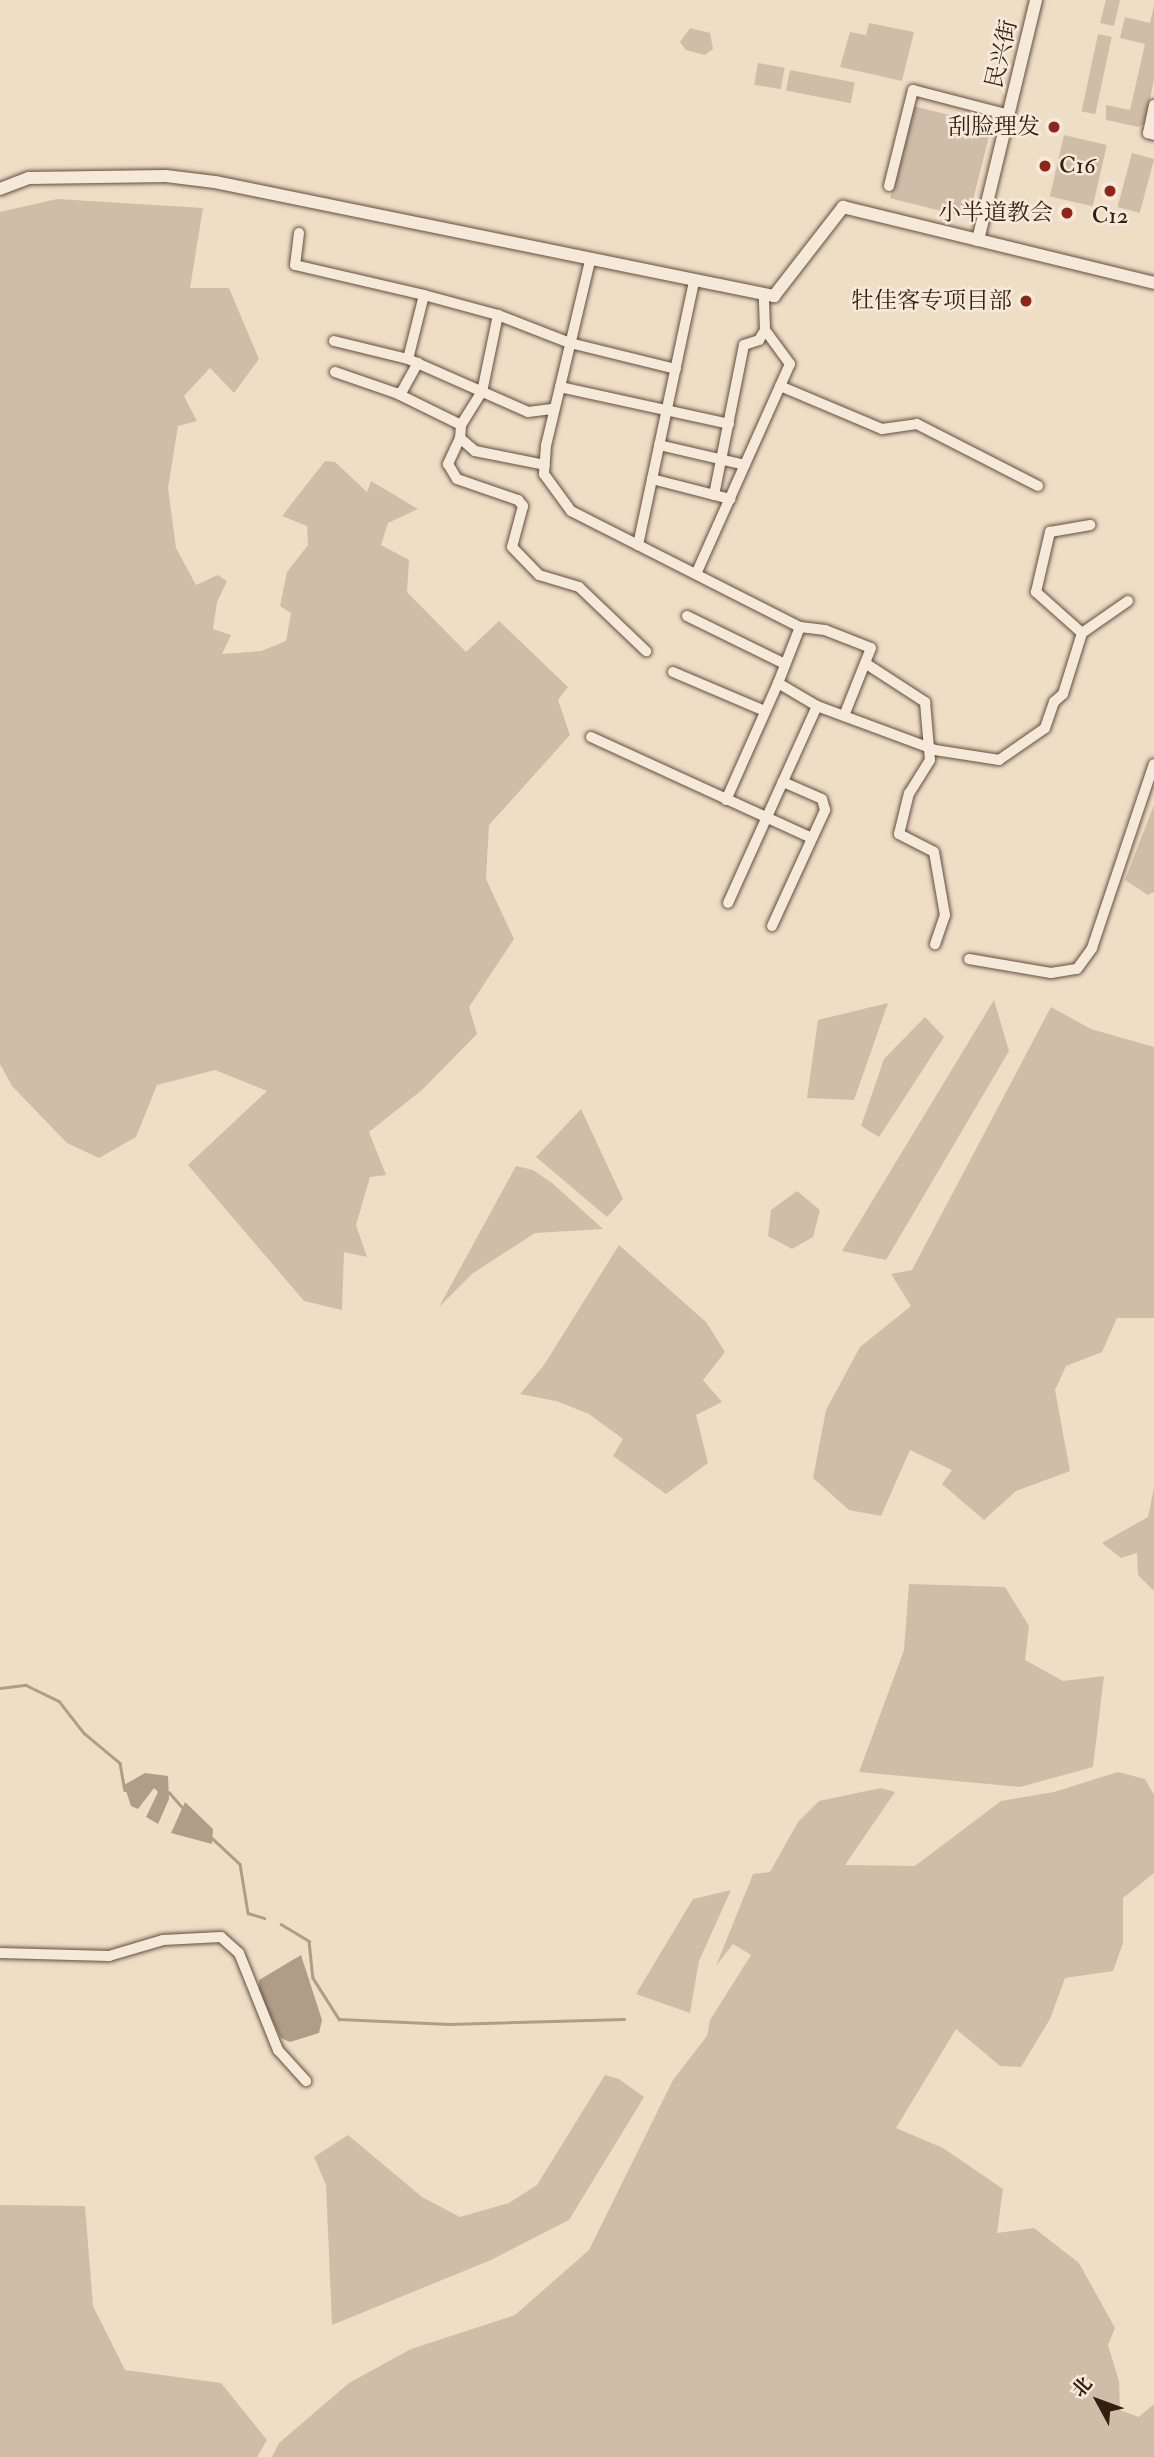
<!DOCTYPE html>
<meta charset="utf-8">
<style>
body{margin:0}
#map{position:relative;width:1154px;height:2457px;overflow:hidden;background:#efdec6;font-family:"IM FELL Double Pica","Noto Serif SC",serif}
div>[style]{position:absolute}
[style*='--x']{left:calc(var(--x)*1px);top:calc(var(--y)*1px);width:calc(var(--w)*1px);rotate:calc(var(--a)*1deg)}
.green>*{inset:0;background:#cfbda7;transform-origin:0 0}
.water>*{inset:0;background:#b09d88}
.stream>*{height:2.5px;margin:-1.25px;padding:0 1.25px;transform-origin:1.25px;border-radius:1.25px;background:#b09d88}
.roads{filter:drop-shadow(0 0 2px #644e3e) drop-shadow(0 0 2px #644e3e)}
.minor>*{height:10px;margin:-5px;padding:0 5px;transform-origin:5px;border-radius:5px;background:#f5eada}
.tertiary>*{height:12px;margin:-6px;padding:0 6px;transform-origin:6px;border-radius:6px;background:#f5eada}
.dots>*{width:19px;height:19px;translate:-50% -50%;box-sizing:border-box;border:4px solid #f5eada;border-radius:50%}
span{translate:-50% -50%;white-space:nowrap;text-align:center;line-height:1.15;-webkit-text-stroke:5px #f5eada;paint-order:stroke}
.street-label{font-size:23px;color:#351e11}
.poi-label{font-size:23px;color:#351e11}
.right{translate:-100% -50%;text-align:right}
.left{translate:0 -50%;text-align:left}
.north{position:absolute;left:1063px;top:2366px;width:70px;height:70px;-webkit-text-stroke:5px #f5eada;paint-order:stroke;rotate:311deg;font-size:19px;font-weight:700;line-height:28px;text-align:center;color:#351e11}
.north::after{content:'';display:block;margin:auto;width:24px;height:32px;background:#351e11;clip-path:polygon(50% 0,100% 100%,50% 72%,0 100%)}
</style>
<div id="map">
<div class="green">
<div style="clip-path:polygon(1106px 0,1120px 0,1114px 26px,1100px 23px)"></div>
<div style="clip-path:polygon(1154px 5px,1154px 80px,1145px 123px,1139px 127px,1106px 120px,1106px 105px,1130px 110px,1145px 44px,1120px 38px,1125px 17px,1150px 23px)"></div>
<div style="clip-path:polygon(869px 23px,914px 32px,902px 81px,840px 67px,850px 32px,866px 35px)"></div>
<div style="clip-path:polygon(690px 28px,710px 33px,713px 49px,705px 55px,686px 50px,680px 42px)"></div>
<div style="left:1098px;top:34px;width:14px;height:79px;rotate:12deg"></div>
<div style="left:758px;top:63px;width:27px;height:22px;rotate:10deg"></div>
<div style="left:790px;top:70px;width:66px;height:21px;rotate:11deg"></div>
<div style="left:913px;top:106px;width:81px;height:95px;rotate:14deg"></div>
<div style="left:1064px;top:135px;width:44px;height:63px;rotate:13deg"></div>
<div style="left:1132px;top:153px;width:23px;height:56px;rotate:15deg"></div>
<div style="clip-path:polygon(57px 199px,203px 208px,190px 288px,229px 288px,259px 359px,234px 393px,210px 368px,184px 396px,197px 421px,178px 426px,168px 488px,176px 548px,196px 585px,218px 575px,227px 581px,217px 602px,213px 629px,231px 635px,222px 654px,261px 651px,286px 641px,291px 613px,280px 606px,287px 572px,308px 545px,307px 526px,282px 516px,325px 461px,335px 462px,367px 492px,371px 481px,418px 509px,388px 523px,381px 545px,409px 560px,407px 592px,466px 652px,499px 621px,568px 687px,558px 700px,570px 735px,489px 825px,486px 879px,514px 939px,469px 1007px,477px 1034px,422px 1090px,369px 1132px,386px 1175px,370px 1177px,356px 1225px,367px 1257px,344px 1252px,342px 1310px,304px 1301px,188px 1165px,267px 1091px,215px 1070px,157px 1085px,136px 1137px,99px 1158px,67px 1143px,12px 1086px,0 1064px,0 212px)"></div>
<div style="clip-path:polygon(1154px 805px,1154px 892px,1148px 895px,1125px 880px)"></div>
<div style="clip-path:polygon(994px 1000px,1009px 1051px,886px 1260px,842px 1251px)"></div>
<div style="clip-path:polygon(888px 1003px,854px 1100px,807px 1098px,818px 1020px)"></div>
<div style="clip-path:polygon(1051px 1007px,1091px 1029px,1154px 1047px,1154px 1318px,1117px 1318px,1102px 1352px,1066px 1366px,1055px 1390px,1070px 1471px,1016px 1491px,984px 1520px,942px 1484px,952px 1470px,910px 1450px,881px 1516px,849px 1510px,813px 1478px,826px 1410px,860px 1347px,911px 1306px,891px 1274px,912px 1270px)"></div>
<div style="clip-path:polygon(925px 1017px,944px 1037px,879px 1137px,861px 1126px,884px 1059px)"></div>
<div style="clip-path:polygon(581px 1109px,623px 1199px,607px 1217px,536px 1157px)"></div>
<div style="clip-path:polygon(516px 1166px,533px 1170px,552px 1183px,603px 1229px,535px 1233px,473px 1273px,439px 1307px)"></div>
<div style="clip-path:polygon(797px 1191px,820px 1210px,813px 1237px,792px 1249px,768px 1236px,771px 1210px)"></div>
<div style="clip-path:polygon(619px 1245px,706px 1322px,725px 1352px,703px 1380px,722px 1402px,696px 1415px,708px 1463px,666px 1494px,613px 1456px,623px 1439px,589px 1414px,556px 1401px,520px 1394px,544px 1365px)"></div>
<div style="clip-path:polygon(1154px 1488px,1154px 1591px,1138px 1575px,1137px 1553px,1121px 1558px,1102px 1543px,1148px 1517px)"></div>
<div style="clip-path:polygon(909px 1584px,1005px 1587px,1029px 1626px,1025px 1660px,1063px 1681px,1104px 1676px,1093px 1767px,1020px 1787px,859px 1772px,904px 1650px)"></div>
<div style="clip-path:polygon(1118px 1772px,1145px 1779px,1154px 1795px,1154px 1873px,1123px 1898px,1123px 1943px,1113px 1971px,1065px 1978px,1050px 2019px,1021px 2067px,1000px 2066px,956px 2029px,896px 2128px,943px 2148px,1003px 2189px,997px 2233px,1034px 2228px,1079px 2263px,1115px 2328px,1108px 2345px,1119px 2381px,1120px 2410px,1139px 2417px,1154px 2404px,1154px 2457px,272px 2457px,279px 2443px,349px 2383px,411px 2349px,515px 2315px,589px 2250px,673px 2080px,707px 2036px,710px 2020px,751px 1955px,733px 1944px,716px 1966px,753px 1874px,770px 1872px,798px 1822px,819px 1801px,881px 1788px,895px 1792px,845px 1865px,915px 1866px,1001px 1801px,1054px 1792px)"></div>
<div style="clip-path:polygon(731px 1890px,699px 1961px,690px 2013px,636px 1994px,693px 1899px)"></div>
<div style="clip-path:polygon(605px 2075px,619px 2079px,644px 2097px,569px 2220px,491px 2260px,332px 2325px,326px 2185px,314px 2157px,348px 2135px,422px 2197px,460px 2217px,509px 2203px,537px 2185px)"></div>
<div style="clip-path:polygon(0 2205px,85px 2206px,93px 2306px,125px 2370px,221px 2383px,267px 2440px,257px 2457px,0 2457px)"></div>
</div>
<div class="water">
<div style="clip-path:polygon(145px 1773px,168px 1776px,169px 1799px,158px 1824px,146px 1817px,158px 1792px,154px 1788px,138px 1809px,131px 1806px,124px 1785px)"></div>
<div style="clip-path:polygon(185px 1802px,213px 1829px,212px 1844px,171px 1833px)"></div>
<div style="clip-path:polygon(301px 1955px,322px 2020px,319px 2033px,290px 2042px,281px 2038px,259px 1993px,259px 1980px)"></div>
</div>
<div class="stream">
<div style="--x:0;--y:1688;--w:26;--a:-7"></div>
<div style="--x:26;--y:1685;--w:37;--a:26"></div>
<div style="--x:59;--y:1701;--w:41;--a:52"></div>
<div style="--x:84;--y:1733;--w:47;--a:39.8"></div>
<div style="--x:120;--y:1763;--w:27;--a:80"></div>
<div style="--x:125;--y:1790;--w:4;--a:-14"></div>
<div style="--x:169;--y:1792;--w:21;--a:49"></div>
<div style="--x:212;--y:1838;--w:38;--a:43"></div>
<div style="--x:240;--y:1864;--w:50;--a:80.7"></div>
<div style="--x:248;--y:1913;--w:17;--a:17"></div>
<div style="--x:281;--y:1924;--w:33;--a:31"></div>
<div style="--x:309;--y:1941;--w:37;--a:84"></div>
<div style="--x:313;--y:1978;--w:49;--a:57.6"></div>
<div style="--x:339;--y:2019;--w:110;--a:2.6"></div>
<div style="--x:449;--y:2024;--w:175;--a:-1.6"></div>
</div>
<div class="roads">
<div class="minor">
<div style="--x:1154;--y:105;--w:29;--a:102"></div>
<div style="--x:1148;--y:133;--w:6;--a:18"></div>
<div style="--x:889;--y:186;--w:99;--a:-76"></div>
<div style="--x:913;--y:90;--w:99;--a:14.6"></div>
<div style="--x:299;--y:233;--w:32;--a:97"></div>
<div style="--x:295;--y:265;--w:132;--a:13.1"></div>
<div style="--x:424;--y:295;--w:66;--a:104"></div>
<div style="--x:590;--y:261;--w:189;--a:103.4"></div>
<div style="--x:546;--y:445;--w:29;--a:94"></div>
<div style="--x:544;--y:474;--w:46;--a:53.9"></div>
<div style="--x:571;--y:511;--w:257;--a:26.9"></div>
<div style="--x:800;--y:627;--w:60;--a:111.4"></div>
<div style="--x:778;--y:683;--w:45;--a:30.5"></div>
<div style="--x:817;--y:706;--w:216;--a:114.3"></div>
<div style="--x:424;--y:295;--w:77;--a:15.1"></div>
<div style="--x:498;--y:315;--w:77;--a:21.3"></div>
<div style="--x:570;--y:343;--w:109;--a:13.8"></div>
<div style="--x:334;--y:341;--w:76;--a:13.7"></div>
<div style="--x:408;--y:359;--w:131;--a:23.8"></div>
<div style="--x:528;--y:412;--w:26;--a:-7"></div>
<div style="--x:335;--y:372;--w:65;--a:19"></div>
<div style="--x:396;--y:393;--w:72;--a:26.2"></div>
<div style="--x:461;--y:425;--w:13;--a:94"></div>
<div style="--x:460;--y:438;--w:20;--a:41"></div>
<div style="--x:475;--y:451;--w:71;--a:11.3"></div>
<div style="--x:780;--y:386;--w:111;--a:22.9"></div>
<div style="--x:882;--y:429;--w:35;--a:-8"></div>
<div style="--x:917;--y:424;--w:136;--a:27.1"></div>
<div style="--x:560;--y:387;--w:173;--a:12.3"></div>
<div style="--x:400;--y:395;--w:37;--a:-61"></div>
<div style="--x:461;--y:425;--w:39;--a:-58"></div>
<div style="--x:482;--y:392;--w:79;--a:-78.3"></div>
<div style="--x:460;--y:438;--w:29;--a:115"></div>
<div style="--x:448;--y:464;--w:17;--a:59"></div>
<div style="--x:457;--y:479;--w:65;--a:19"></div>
<div style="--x:518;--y:500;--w:8;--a:50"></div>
<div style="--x:523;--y:506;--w:42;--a:105"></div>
<div style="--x:512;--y:547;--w:39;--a:46"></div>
<div style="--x:539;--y:575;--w:42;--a:16.7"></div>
<div style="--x:579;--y:587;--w:93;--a:43.7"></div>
<div style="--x:659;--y:445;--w:88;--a:13.1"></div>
<div style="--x:652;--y:479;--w:81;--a:14.4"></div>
<div style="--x:714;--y:495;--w:153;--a:-78.7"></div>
<div style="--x:744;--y:345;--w:16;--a:-18"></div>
<div style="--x:759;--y:340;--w:12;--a:-59"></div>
<div style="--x:638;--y:545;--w:269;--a:-78"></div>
<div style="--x:696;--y:574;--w:230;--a:-65.9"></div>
<div style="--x:790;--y:364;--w:42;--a:-126.3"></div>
<div style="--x:765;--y:330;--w:34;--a:-92"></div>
<div style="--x:687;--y:616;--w:109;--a:26.1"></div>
<div style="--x:800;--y:627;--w:25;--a:7"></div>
<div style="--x:825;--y:630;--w:49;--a:21.4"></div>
<div style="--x:871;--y:648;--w:73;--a:111.7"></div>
<div style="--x:1082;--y:633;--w:62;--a:-138.3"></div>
<div style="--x:1036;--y:592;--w:62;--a:-76.9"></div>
<div style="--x:1050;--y:532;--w:41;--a:-9.9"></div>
<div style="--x:865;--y:663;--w:72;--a:33"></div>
<div style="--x:925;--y:702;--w:58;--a:85.1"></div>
<div style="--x:930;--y:760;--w:39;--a:122"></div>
<div style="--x:909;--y:793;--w:42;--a:103.7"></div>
<div style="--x:899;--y:834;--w:39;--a:27"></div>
<div style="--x:934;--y:852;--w:64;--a:80.1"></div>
<div style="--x:945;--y:915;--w:31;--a:109"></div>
<div style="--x:673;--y:672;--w:100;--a:23"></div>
<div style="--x:817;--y:706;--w:126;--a:20.4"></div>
<div style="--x:935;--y:750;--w:65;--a:8.9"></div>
<div style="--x:999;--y:760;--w:56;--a:-34.8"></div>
<div style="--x:1045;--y:728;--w:28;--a:-71"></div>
<div style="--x:1054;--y:702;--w:12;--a:-42"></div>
<div style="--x:1063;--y:694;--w:64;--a:-72.7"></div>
<div style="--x:1082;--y:633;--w:56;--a:-34.8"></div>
<div style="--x:591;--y:737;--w:243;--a:24.6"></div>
<div style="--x:726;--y:800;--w:128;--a:-66"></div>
<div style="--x:772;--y:926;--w:128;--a:-65.4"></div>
<div style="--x:825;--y:810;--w:11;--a:-105"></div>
<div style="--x:822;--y:799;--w:43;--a:-156.4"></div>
<div style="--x:969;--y:959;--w:83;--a:9.7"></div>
<div style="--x:1051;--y:973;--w:26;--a:-9"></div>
<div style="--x:1077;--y:969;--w:26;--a:-54"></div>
<div style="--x:1092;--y:948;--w:194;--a:-71.4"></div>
<div style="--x:0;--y:1953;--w:109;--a:1.6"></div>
<div style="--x:109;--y:1956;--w:56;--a:-16.5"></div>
<div style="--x:163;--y:1940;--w:58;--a:-3"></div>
<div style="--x:221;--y:1937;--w:24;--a:42"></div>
<div style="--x:239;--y:1953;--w:105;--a:68.1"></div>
<div style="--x:278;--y:2050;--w:42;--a:47.9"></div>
</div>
<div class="tertiary">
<div style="--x:0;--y:189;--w:31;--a:-21"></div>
<div style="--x:29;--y:178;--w:137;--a:-0.8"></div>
<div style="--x:166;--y:176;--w:49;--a:7"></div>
<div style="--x:215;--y:182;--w:571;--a:11.53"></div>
<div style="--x:774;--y:296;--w:113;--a:-52.2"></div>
<div style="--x:843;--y:207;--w:320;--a:13.7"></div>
<div style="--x:978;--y:240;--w:247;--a:-76.4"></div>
</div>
</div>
<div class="dots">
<div style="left:1054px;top:127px;background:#8f2418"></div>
<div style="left:1045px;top:166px;background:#8f2418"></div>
<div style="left:1110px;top:191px;background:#8f2418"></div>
<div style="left:1067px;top:213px;background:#8f2418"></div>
<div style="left:1026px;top:301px;background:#8f2418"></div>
</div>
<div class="street-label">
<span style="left:1002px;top:54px;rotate:-77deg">民兴街</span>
</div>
<div class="poi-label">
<span class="right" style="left:1040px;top:127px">刮脸理发</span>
<span class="left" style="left:1059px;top:166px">C16</span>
<span class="right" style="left:1053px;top:213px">小半道教会</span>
<span style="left:1110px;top:216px">C12</span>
<span class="right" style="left:1012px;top:301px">牡佳客专项目部</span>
</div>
<div class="north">北</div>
</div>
